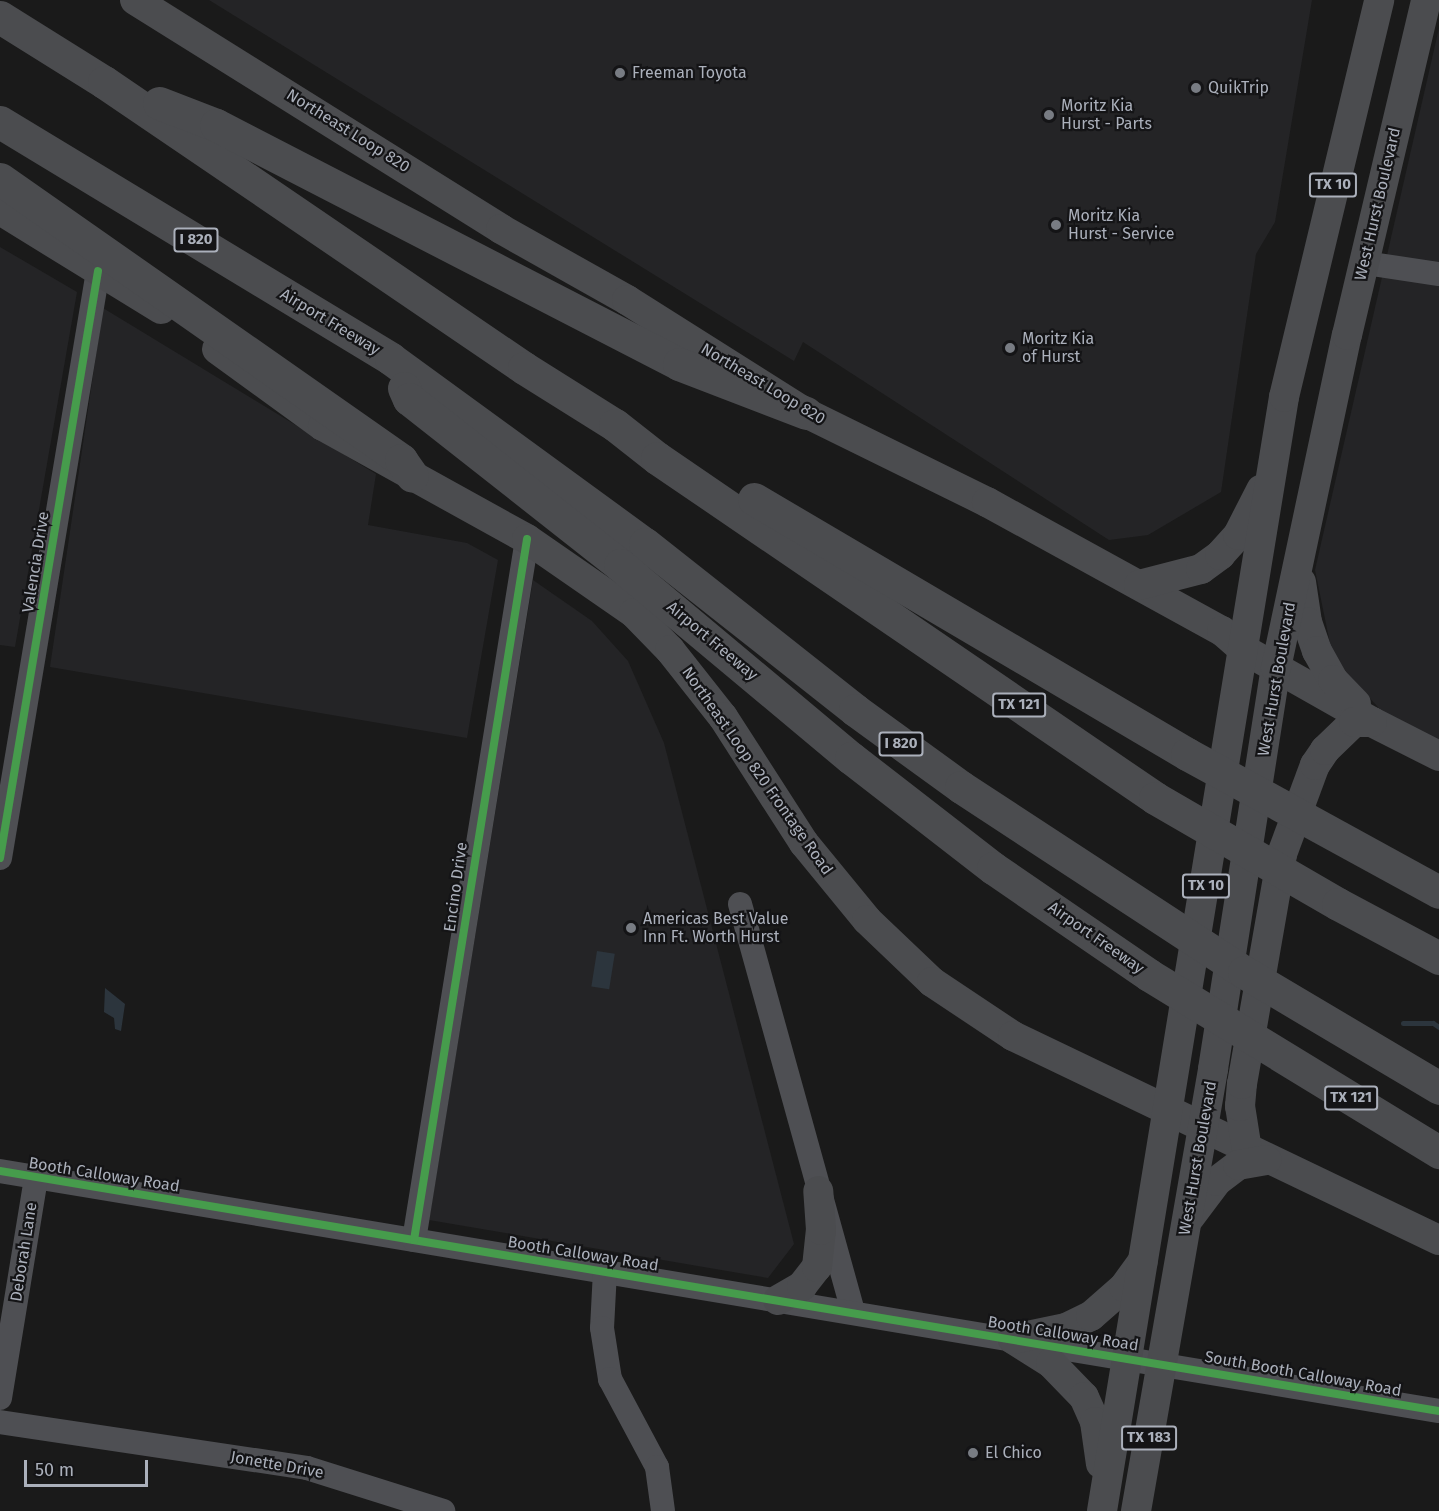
<!DOCTYPE html>
<style>
body{margin:0}
#map{position:relative;width:1439px;height:1511px;overflow:hidden;background:#1a1a1a;font-family:"Fira Sans",sans-serif}
div>[style]{position:absolute}
[style*='--x']{left:calc(var(--x)*1px);top:calc(var(--y)*1px);width:calc(var(--w)*1px);rotate:calc(var(--a)*1deg)}
.built>*{inset:0;background:#242426}
.water>*{inset:0;background:#2c353d;transform-origin:0 0}
.stream>*{height:5px;margin:-2.5px;padding:0 2.5px;transform-origin:2.5px;border-radius:2.5px;background:#2c353d}
.minor>*{height:24px;margin:-12px;padding:0 12px;transform-origin:12px;border-radius:12px;background:#4e4f53}
.major>*{height:30px;margin:-15px;padding:0 15px;transform-origin:15px;border-radius:15px;background:#4b4c4f}
.highway>*{height:33px;margin:-16.5px;padding:0 16.5px;transform-origin:16.5px;border-radius:16.5px;background:#4b4c4f}
.cycleway>*{height:8px;margin:-4px;padding:0 4px;transform-origin:4px;border-radius:4px;background:#469c4c}
.dots>*{width:16px;height:16px;translate:-50% -50%;box-sizing:border-box;border:3px solid #141416;border-radius:50%}
span{translate:-50% -50%;white-space:nowrap;text-align:center;line-height:1.15;-webkit-text-stroke:4.5px #141416;paint-order:stroke}
.shield-label span{padding:2px 4px;background:#141416;border:2px solid;border-radius:4px;-webkit-text-stroke-width:0}
.shield-label{font-size:15px;color:#abb0bb;font-weight:700}
.poi-label{font-size:16px;color:#abb0bb}
.left{translate:0 -50%;text-align:left}
.street-label{font-size:16px;color:#abb0bb}
.scale{position:absolute;left:24px;top:1460px;width:124px;height:27px;box-sizing:border-box;border:3px solid #abb0bb;border-top:0;padding-left:8px;font-size:18px;line-height:21px;white-space:nowrap;color:#abb0bb;-webkit-text-stroke:4px #141416;paint-order:stroke}
</style>
<div id="map">
<div class="built">
<div style="clip-path:polygon(209px 0,1312px 0,1275px 222px,1256px 254px,1221px 492px,1148px 535px,1109px 540px,803px 342px,794px 361px)"></div>
<div style="clip-path:polygon(1439px 28px,1439px 747px,1399px 730px,1333px 658px,1315px 570px)"></div>
<div style="clip-path:polygon(0 247px,77px 292px,15px 647px,0 645px)"></div>
<div style="clip-path:polygon(103px 308px,376px 474px,368px 525px,467px 543px,498px 560px,467px 738px,50px 667px)"></div>
<div style="clip-path:polygon(533px 580px,592px 621px,628px 661px,664px 743px,794px 1244px,768px 1278px,429px 1220px)"></div>
</div>
<div class="water">
<div style="left:597px;top:951px;width:18px;height:36px;rotate:9deg"></div>
<div style="clip-path:polygon(105px 988px,125px 1004px,121px 1031px,115px 1029px,114px 1018px,104px 1012px)"></div>
</div>
<div class="stream">
<div style="--x:1403;--y:1023;--w:30;--a:0"></div>
<div style="--x:1433;--y:1023;--w:7;--a:34"></div>
</div>
<div class="minor">
<div style="--x:1365;--y:263;--w:75;--a:8.5"></div>
<div style="--x:0;--y:858;--w:595;--a:-80.52"></div>
<div style="--x:740;--y:904;--w:423;--a:74.5"></div>
<div style="--x:0;--y:1171;--w:1459;--a:9.47"></div>
<div style="--x:414;--y:1240;--w:710;--a:-80.84"></div>
<div style="--x:605;--y:1271;--w:57;--a:93"></div>
<div style="--x:602;--y:1328;--w:52;--a:81.1"></div>
<div style="--x:610;--y:1379;--w:100;--a:61.9"></div>
<div style="--x:657;--y:1467;--w:44;--a:82.2"></div>
<div style="--x:0;--y:1398;--w:224;--a:-80.7"></div>
<div style="--x:0;--y:1422;--w:310;--a:8.5"></div>
<div style="--x:307;--y:1468;--w:143;--a:17.5"></div>
</div>
<div class="major">
<div style="--x:135;--y:0;--w:432;--a:32"></div>
<div style="--x:501;--y:229;--w:145;--a:29.4"></div>
<div style="--x:627;--y:300;--w:212;--a:32.3"></div>
<div style="--x:806;--y:413;--w:202;--a:26.2"></div>
<div style="--x:987;--y:502;--w:268;--a:28.8"></div>
<div style="--x:1222;--y:631;--w:28;--a:41"></div>
<div style="--x:1243;--y:649;--w:148;--a:29.5"></div>
<div style="--x:1372;--y:722;--w:75;--a:26.9"></div>
<div style="--x:0;--y:210;--w:189;--a:31.6"></div>
<div style="--x:217;--y:349;--w:131;--a:36"></div>
<div style="--x:323;--y:426;--w:233;--a:29"></div>
<div style="--x:527;--y:539;--w:130;--a:34.7"></div>
<div style="--x:634;--y:613;--w:52;--a:45.8"></div>
<div style="--x:670;--y:650;--w:85;--a:51.7"></div>
<div style="--x:723;--y:717;--w:150;--a:57.3"></div>
<div style="--x:804;--y:843;--w:99;--a:50.7"></div>
<div style="--x:867;--y:920;--w:90;--a:43.6"></div>
<div style="--x:932;--y:982;--w:97;--a:33.7"></div>
<div style="--x:1013;--y:1036;--w:472;--a:25.6"></div>
<div style="--x:1301;--y:582;--w:40;--a:81.5"></div>
<div style="--x:1307;--y:622;--w:31;--a:71"></div>
<div style="--x:1317;--y:651;--w:33;--a:61"></div>
<div style="--x:1333;--y:680;--w:33;--a:46"></div>
<div style="--x:1139;--y:585;--w:64;--a:-14.5"></div>
<div style="--x:1201;--y:569;--w:24;--a:-36"></div>
<div style="--x:1220;--y:555;--w:27;--a:-48"></div>
<div style="--x:1238;--y:535;--w:51;--a:-62.9"></div>
<div style="--x:1247;--y:1150;--w:45;--a:-99"></div>
<div style="--x:1240;--y:1106;--w:22;--a:-85"></div>
<div style="--x:1242;--y:1084;--w:233;--a:-80.1"></div>
<div style="--x:1282;--y:854;--w:95;--a:-69.7"></div>
<div style="--x:1315;--y:765;--w:18;--a:-56"></div>
<div style="--x:1325;--y:750;--w:40;--a:-44"></div>
<div style="--x:1354;--y:722;--w:18;--a:0"></div>
<div style="--x:1190;--y:1217;--w:45;--a:-53.1"></div>
<div style="--x:1217;--y:1181;--w:26;--a:-37"></div>
<div style="--x:1238;--y:1165;--w:29;--a:-10"></div>
<div style="--x:778;--y:1300;--w:28;--a:-30"></div>
<div style="--x:802;--y:1286;--w:24;--a:-52"></div>
<div style="--x:817;--y:1267;--w:37;--a:-84"></div>
<div style="--x:821;--y:1230;--w:39;--a:-94"></div>
<div style="--x:1013;--y:1339;--w:45;--a:32.3"></div>
<div style="--x:1051;--y:1363;--w:47;--a:45.9"></div>
<div style="--x:1084;--y:1397;--w:27;--a:66"></div>
<div style="--x:1095;--y:1422;--w:42;--a:81.9"></div>
<div style="--x:1013;--y:1339;--w:54;--a:-11.7"></div>
<div style="--x:1066;--y:1328;--w:28;--a:-26"></div>
<div style="--x:1091;--y:1316;--w:44;--a:-41.3"></div>
<div style="--x:1124;--y:1287;--w:32;--a:-54"></div>
<div style="--x:1102;--y:1511;--w:1129;--a:-80.72"></div>
<div style="--x:1284;--y:397;--w:408;--a:-76.5"></div>
<div style="--x:1136;--y:1511;--w:449;--a:-80.1"></div>
<div style="--x:1213;--y:1069;--w:406;--a:-81.1"></div>
<div style="--x:1276;--y:668;--w:340;--a:-78"></div>
<div style="--x:1347;--y:335;--w:344;--a:-76.7"></div>
</div>
<div class="highway">
<div style="--x:0;--y:17;--w:123;--a:32"></div>
<div style="--x:104;--y:82;--w:508;--a:34.25"></div>
<div style="--x:524;--y:368;--w:107;--a:32.1"></div>
<div style="--x:615;--y:425;--w:53;--a:38.2"></div>
<div style="--x:657;--y:458;--w:603;--a:34.32"></div>
<div style="--x:1155;--y:798;--w:211;--a:30.1"></div>
<div style="--x:1338;--y:904;--w:115;--a:28.1"></div>
<div style="--x:159;--y:103;--w:61;--a:21.1"></div>
<div style="--x:216;--y:125;--w:521;--a:27.3"></div>
<div style="--x:679;--y:364;--w:136;--a:21.1"></div>
<div style="--x:0;--y:122;--w:457;--a:31.2"></div>
<div style="--x:391;--y:359;--w:314;--a:36.1"></div>
<div style="--x:645;--y:544;--w:268;--a:38.3"></div>
<div style="--x:855;--y:710;--w:131;--a:36"></div>
<div style="--x:961;--y:787;--w:338;--a:33.2"></div>
<div style="--x:1244;--y:972;--w:227;--a:30.7"></div>
<div style="--x:0;--y:179;--w:490;--a:35"></div>
<div style="--x:401;--y:460;--w:19;--a:55"></div>
<div style="--x:404;--y:388;--w:12;--a:66"></div>
<div style="--x:409;--y:399;--w:268;--a:38.2"></div>
<div style="--x:620;--y:565;--w:301;--a:39.9"></div>
<div style="--x:851;--y:758;--w:180;--a:37.8"></div>
<div style="--x:993;--y:868;--w:189;--a:34.4"></div>
<div style="--x:1149;--y:975;--w:340;--a:31.4"></div>
<div style="--x:754;--y:499;--w:503;--a:30.49"></div>
<div style="--x:1187;--y:754;--w:287;--a:28.7"></div>
</div>
<div class="cycleway">
<div style="--x:0;--y:858;--w:595;--a:-80.52"></div>
<div style="--x:0;--y:1171;--w:1459;--a:9.47"></div>
<div style="--x:414;--y:1240;--w:710;--a:-80.84"></div>
</div>
<div class="dots">
<div style="left:620px;top:73px;background:#787c83"></div>
<div style="left:1196px;top:88px;background:#787c83"></div>
<div style="left:1049px;top:115px;background:#787c83"></div>
<div style="left:1056px;top:225px;background:#787c83"></div>
<div style="left:1010px;top:348px;background:#787c83"></div>
<div style="left:631px;top:928px;background:#787c83"></div>
<div style="left:973px;top:1453px;background:#787c83"></div>
</div>
<div class="shield-label">
<span style="left:1333px;top:185px">TX 10</span>
<span style="left:196px;top:240px">I 820</span>
<span style="left:1019px;top:705px">TX 121</span>
<span style="left:901px;top:744px">I 820</span>
<span style="left:1206px;top:886px">TX 10</span>
<span style="left:1351px;top:1098px">TX 121</span>
<span style="left:1149px;top:1438px">TX 183</span>
</div>
<div class="poi-label">
<span class="left" style="left:632px;top:73px">Freeman Toyota</span>
<span class="left" style="left:1208px;top:88px">QuikTrip</span>
<span class="left" style="left:1061px;top:115px">Moritz Kia<br>Hurst - Parts</span>
<span class="left" style="left:1068px;top:225px">Moritz Kia<br>Hurst - Service</span>
<span class="left" style="left:1022px;top:348px">Moritz Kia<br>of Hurst</span>
<span class="left" style="left:643px;top:928px">Americas Best Value<br>Inn Ft. Worth Hurst</span>
<span class="left" style="left:985px;top:1453px">El Chico</span>
</div>
<div class="street-label">
<span style="left:348px;top:131px;rotate:32deg">Northeast Loop 820</span>
<span style="left:1378px;top:204px;rotate:-77deg">West Hurst Boulevard</span>
<span style="left:330px;top:322px;rotate:31deg">Airport Freeway</span>
<span style="left:763px;top:384px;rotate:31deg">Northeast Loop 820</span>
<span style="left:36px;top:562px;rotate:-81deg">Valencia Drive</span>
<span style="left:712px;top:641px;rotate:40deg">Airport Freeway</span>
<span style="left:1277px;top:679px;rotate:-80deg">West Hurst Boulevard</span>
<span style="left:757px;top:771px;rotate:55deg">Northeast Loop 820 Frontage Road</span>
<span style="left:456px;top:887px;rotate:-82deg">Encino Drive</span>
<span style="left:1096px;top:938px;rotate:35deg">Airport Freeway</span>
<span style="left:1198px;top:1158px;rotate:-80deg">West Hurst Boulevard</span>
<span style="left:104px;top:1175px;rotate:9deg">Booth Calloway Road</span>
<span style="left:24px;top:1252px;rotate:-81deg">Deborah Lane</span>
<span style="left:583px;top:1254px;rotate:9deg">Booth Calloway Road</span>
<span style="left:1063px;top:1334px;rotate:9deg">Booth Calloway Road</span>
<span style="left:1303px;top:1374px;rotate:10deg">South Booth Calloway Road</span>
<span style="left:277px;top:1465px;rotate:10deg">Jonette Drive</span>
</div>
<div class="scale">50 m</div>
</div>
